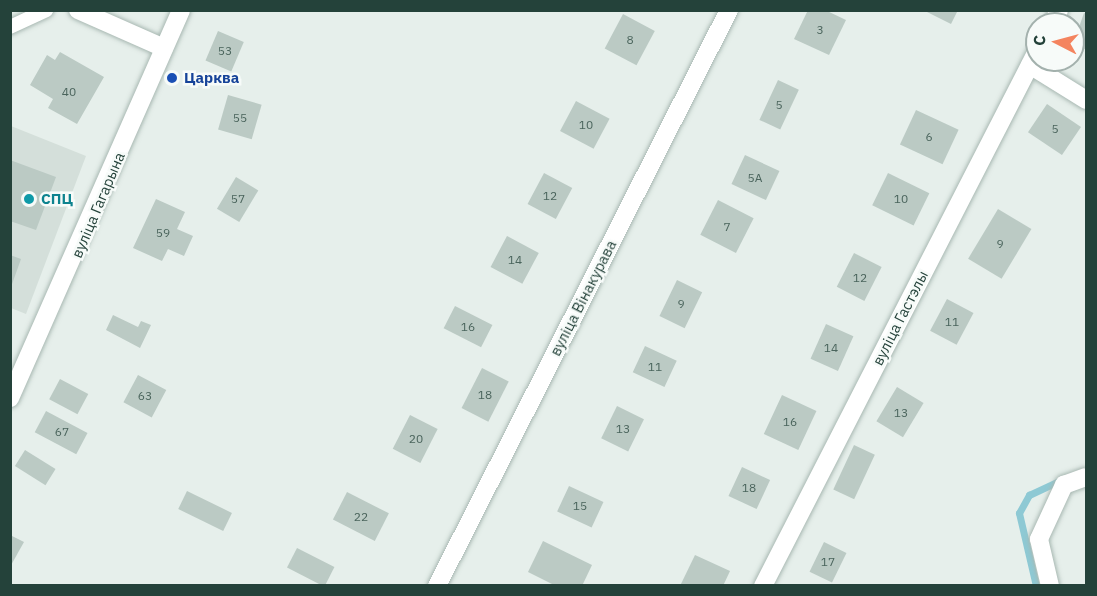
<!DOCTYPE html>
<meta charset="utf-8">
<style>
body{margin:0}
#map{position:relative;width:1097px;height:596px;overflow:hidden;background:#e6efeb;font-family:"IBM Plex Sans",sans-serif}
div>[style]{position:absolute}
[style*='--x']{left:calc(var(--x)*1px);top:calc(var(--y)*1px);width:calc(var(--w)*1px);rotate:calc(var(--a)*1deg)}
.built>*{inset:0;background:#d4dfda}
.stream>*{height:7px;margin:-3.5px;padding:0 3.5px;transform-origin:3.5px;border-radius:3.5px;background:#8ec9d4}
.building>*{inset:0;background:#bbcac4;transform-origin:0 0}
.roads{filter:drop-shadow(0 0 2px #a8b8b2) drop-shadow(0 0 2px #a8b8b2)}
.service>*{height:14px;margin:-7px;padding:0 7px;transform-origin:7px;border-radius:7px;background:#fff}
.minor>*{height:18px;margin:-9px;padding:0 9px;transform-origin:9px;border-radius:9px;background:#fff}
.tertiary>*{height:18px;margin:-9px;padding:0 9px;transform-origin:9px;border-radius:9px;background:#fff}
.dots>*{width:16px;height:16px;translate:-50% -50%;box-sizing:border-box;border:3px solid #f7fbf9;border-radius:50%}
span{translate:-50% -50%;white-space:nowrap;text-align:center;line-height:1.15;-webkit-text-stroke:5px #f7fbf9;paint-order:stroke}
.number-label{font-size:12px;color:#4a645c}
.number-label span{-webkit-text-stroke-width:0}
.transit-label{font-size:15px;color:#164399;font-weight:700}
.left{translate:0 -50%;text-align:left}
.culture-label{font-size:15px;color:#0d838f;font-weight:700}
.street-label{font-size:15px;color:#24423a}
.frame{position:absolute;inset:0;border:12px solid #24423a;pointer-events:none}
.north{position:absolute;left:1025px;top:12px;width:60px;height:60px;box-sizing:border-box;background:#f7fbf9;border:2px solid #a3b1ad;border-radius:50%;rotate:276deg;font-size:16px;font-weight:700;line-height:24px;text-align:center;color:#24423a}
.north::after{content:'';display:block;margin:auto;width:21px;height:27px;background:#f4845f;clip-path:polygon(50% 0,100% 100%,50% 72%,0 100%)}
</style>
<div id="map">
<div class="built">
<div style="clip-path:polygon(11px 126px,86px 156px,26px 314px,11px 308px)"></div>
</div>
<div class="stream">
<div style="--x:1036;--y:586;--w:75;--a:-103.1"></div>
<div style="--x:1019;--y:513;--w:21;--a:-61"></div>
<div style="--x:1029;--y:495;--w:38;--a:-25"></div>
</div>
<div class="building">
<div style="clip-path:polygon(808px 10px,825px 10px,846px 20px,829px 55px,794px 39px)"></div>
<div style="clip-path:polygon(923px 10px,958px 10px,951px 24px)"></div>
<div style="clip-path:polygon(1084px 13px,1086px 14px,1086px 50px,1073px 44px)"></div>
<div style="left:623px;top:14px;width:36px;height:39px;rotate:28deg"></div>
<div style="left:218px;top:31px;width:28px;height:32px;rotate:23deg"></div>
<div style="clip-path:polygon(60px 52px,104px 77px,77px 124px,48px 108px,53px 99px,30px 85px,47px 55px,55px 60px)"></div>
<div style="left:778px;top:80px;width:23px;height:44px;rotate:25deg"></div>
<div style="left:228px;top:95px;width:35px;height:36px;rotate:16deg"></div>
<div style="left:576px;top:101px;width:38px;height:34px;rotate:28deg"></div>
<div style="left:1047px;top:104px;width:41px;height:34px;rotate:34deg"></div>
<div style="left:916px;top:110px;width:47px;height:38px;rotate:25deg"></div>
<div style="left:745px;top:155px;width:38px;height:32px;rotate:25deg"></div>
<div style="clip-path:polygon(10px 160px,56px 177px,36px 230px,10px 221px)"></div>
<div style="left:544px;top:173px;width:32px;height:35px;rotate:28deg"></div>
<div style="left:888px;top:173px;width:46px;height:36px;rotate:26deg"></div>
<div style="left:236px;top:177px;width:26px;height:37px;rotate:31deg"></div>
<div style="clip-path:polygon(156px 199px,185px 212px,177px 229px,193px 236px,184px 256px,168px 249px,162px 261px,133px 248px)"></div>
<div style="left:718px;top:200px;width:40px;height:39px;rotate:27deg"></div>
<div style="left:998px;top:209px;width:39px;height:58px;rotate:31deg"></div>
<div style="left:507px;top:236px;width:36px;height:35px;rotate:28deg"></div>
<div style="left:854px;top:253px;width:31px;height:38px;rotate:27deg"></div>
<div style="clip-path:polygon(10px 255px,21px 259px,11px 287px,10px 287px)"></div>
<div style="left:677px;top:280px;width:28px;height:40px;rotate:26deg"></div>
<div style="left:947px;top:299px;width:30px;height:36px;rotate:28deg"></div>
<div style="left:455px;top:306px;width:42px;height:25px;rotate:27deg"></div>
<div style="clip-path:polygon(113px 315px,138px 327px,141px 321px,151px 325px,140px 348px,106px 330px)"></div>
<div style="left:826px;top:324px;width:30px;height:38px;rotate:24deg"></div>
<div style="left:645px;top:346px;width:35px;height:29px;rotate:25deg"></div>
<div style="left:482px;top:368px;width:30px;height:45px;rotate:27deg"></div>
<div style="left:138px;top:375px;width:32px;height:31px;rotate:28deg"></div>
<div style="left:60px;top:379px;width:32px;height:23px;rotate:28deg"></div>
<div style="left:897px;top:387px;width:31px;height:40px;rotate:31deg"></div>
<div style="left:782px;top:395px;width:38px;height:43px;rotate:25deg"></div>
<div style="left:617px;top:406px;width:30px;height:36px;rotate:26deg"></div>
<div style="left:46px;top:411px;width:47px;height:24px;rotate:28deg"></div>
<div style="left:410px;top:415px;width:31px;height:38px;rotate:27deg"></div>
<div style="left:854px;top:445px;width:23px;height:49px;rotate:25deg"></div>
<div style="left:25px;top:450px;width:36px;height:19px;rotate:32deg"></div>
<div style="left:742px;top:467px;width:31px;height:32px;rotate:25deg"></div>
<div style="left:569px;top:486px;width:38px;height:28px;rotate:25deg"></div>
<div style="left:187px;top:491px;width:50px;height:20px;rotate:26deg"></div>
<div style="left:347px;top:492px;width:47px;height:31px;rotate:27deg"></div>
<div style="clip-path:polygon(10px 535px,24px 542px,10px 567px)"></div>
<div style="clip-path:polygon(543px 541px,592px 565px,582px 586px,556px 586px,528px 572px)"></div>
<div style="left:824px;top:542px;width:25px;height:33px;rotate:26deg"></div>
<div style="left:297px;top:548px;width:42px;height:22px;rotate:27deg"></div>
<div style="clip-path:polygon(695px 555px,730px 571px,723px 586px,680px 586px)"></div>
</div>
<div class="roads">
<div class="service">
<div style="--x:10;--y:27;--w:40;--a:-25"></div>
</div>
<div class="minor">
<div style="--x:78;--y:10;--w:94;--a:23.8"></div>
<div style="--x:1052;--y:24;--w:16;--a:-63"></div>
<div style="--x:1030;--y:65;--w:66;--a:32"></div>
<div style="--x:437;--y:586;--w:646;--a:-63.12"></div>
<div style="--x:763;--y:586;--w:601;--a:-62.88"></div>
<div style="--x:1050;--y:586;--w:48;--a:-103.2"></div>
<div style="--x:1039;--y:539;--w:60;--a:-65.2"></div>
<div style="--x:1064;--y:485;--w:23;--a:-20"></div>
</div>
<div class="tertiary">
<div style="--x:10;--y:398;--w:424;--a:-66.2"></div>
</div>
</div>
<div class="dots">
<div style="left:172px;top:78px;background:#1a4fb4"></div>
<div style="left:29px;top:199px;background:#0f9aa8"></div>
</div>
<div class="number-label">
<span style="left:820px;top:30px">3</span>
<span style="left:630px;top:40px">8</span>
<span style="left:225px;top:51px">53</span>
<span style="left:69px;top:92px">40</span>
<span style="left:779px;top:105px">5</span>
<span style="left:240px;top:118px">55</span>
<span style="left:586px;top:125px">10</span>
<span style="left:1055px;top:129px">5</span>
<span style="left:929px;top:137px">6</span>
<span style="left:755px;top:178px">5А</span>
<span style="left:550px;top:196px">12</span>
<span style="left:238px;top:199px">57</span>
<span style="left:901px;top:199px">10</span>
<span style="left:727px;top:227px">7</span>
<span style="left:163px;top:233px">59</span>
<span style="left:1000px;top:244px">9</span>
<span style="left:515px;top:260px">14</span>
<span style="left:860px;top:278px">12</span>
<span style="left:681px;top:304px">9</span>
<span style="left:952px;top:322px">11</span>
<span style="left:468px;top:327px">16</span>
<span style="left:831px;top:348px">14</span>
<span style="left:655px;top:367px">11</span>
<span style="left:485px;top:395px">18</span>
<span style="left:145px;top:396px">63</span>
<span style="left:901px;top:413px">13</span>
<span style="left:790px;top:422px">16</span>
<span style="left:623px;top:429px">13</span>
<span style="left:62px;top:432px">67</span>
<span style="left:416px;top:439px">20</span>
<span style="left:749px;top:488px">18</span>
<span style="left:580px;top:506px">15</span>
<span style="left:361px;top:517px">22</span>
<span style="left:828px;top:562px">17</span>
</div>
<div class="transit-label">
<span class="left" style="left:184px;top:78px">Царква</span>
</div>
<div class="culture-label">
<span class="left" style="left:41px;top:199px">СПЦ</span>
</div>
<div class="street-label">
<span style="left:98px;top:205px;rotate:-67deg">вуліца Гагарына</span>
<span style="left:583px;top:298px;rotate:-63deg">вуліца Вінакурава</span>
<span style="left:900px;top:318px;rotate:-63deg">вуліца Гастэлы</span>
</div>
<div class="frame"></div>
<div class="north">С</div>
</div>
